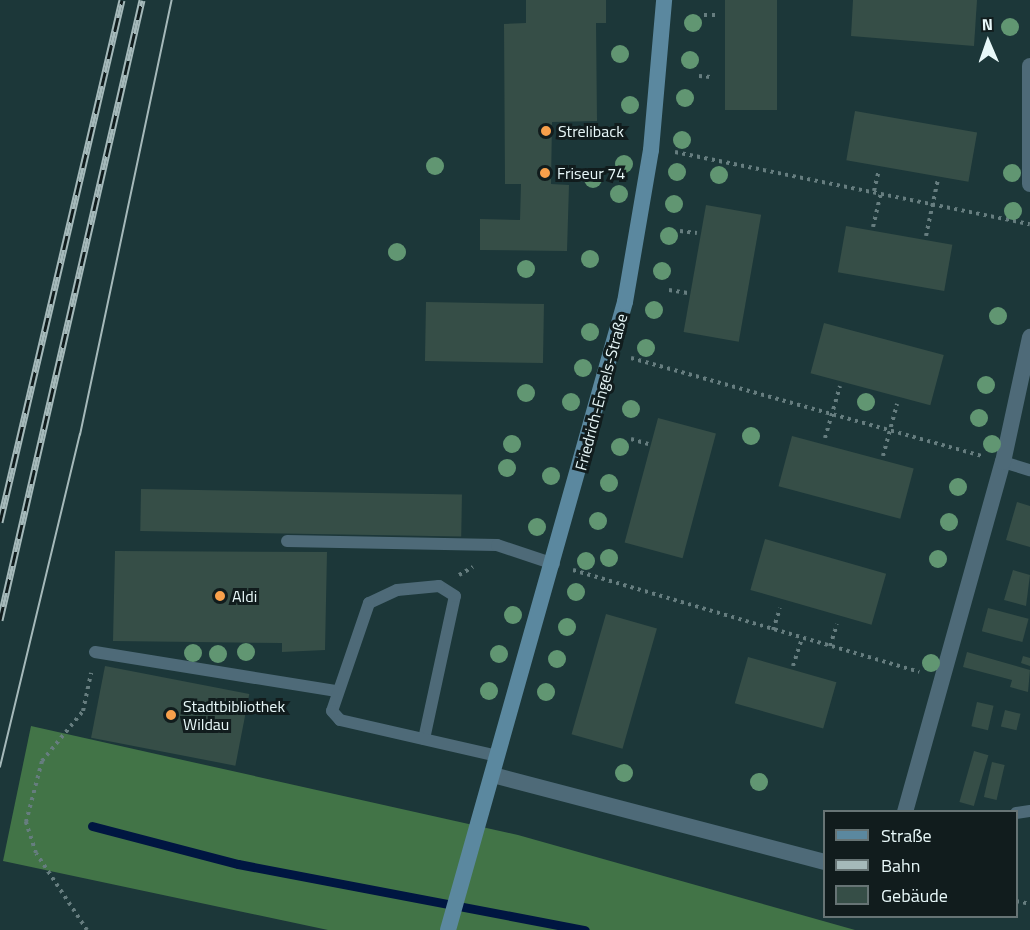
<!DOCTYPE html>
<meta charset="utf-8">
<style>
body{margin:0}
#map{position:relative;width:1030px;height:930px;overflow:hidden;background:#1c3739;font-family:"Titillium Web",sans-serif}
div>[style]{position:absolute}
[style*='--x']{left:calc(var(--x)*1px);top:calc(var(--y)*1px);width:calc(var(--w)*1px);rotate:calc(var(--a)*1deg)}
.forest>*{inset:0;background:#427447}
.stream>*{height:9px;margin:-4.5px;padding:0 4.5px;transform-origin:4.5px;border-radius:4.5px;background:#001641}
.building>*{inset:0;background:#364e47;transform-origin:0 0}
.path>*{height:4px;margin-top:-2px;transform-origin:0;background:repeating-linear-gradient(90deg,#667d7f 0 3px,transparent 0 7.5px)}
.service>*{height:12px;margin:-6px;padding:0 6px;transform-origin:6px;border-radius:6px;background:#4e6a78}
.minor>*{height:16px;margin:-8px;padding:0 8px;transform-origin:8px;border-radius:8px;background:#4e6a78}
.secondary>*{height:16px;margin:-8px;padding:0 8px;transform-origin:8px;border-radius:8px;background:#5b889f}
.tram>*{height:1.5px;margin:-0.75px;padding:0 0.75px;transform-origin:0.75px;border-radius:0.75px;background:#a5b9ba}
.rail>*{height:7px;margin-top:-3.5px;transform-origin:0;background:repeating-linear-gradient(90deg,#111c1d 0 14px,#a5b9ba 0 28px);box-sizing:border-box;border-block:2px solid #a5b9ba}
.trees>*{width:18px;height:18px;margin:-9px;border-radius:50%;background:#619672}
.dots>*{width:16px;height:16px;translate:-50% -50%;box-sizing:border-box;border:3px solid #111c1d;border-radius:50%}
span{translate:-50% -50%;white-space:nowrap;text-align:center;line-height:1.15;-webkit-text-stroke:6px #111c1d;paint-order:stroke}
.poi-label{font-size:16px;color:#e8f8f9}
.left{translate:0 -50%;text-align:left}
.street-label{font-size:16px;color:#e8f8f9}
.legend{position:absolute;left:823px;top:810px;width:195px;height:108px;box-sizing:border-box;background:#111c1d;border:2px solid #677475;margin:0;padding:8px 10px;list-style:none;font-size:18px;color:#e8f8f9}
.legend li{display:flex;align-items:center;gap:12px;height:30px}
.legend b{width:30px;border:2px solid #677475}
.north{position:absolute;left:958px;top:12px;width:60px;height:60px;-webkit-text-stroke:4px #111c1d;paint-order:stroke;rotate:358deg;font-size:16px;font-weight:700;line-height:24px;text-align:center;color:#e8f8f9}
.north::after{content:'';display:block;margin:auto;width:21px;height:27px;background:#e8f8f9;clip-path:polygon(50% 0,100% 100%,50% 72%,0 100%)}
</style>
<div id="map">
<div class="forest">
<div style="clip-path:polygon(31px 726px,518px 835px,855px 930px,328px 930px,3px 861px)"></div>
</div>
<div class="stream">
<div style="--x:92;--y:826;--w:151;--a:14.6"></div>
<div style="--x:238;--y:864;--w:353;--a:10.8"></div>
</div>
<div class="building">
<div style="clip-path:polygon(526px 0,606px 0,606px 23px,596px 23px,597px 121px,552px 122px,551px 184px,569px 185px,567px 251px,480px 250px,480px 219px,520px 220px,521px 184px,505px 184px,504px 24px,526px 23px)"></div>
<div style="left:725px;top:0;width:52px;height:110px"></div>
<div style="clip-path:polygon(853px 0,977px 0,974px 46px,851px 36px)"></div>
<div style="left:855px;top:111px;width:124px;height:50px;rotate:10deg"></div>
<div style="left:706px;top:205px;width:56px;height:129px;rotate:10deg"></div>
<div style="left:846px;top:226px;width:108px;height:47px;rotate:10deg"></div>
<div style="left:426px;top:302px;width:118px;height:59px;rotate:1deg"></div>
<div style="left:824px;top:323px;width:124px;height:52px;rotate:15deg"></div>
<div style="left:658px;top:418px;width:60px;height:129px;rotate:15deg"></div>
<div style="left:792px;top:436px;width:126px;height:52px;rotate:15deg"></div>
<div style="left:141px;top:489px;width:321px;height:42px;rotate:1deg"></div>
<div style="clip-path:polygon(1017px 502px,1030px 506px,1030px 547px,1006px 540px)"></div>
<div style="left:765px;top:539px;width:126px;height:53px;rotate:16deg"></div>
<div style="clip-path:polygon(115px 551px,327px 552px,325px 650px,282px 652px,282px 643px,113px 641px)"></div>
<div style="clip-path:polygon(1013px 570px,1030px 575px,1026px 606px,1004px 600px)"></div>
<div style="left:988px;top:608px;width:42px;height:24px;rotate:15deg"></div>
<div style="left:606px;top:614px;width:53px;height:125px;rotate:16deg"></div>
<div style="clip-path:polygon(967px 652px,1030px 670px,1028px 692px,1010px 687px,1012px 680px,963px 667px)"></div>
<div style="clip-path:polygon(1023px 656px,1030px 658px,1030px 666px,1021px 663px)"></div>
<div style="left:748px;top:657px;width:92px;height:48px;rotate:16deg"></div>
<div style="left:105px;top:666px;width:147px;height:73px;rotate:11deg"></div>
<div style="left:977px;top:702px;width:17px;height:25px;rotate:13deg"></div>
<div style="left:1005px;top:710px;width:16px;height:17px;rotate:14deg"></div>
<div style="left:974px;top:751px;width:15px;height:53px;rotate:16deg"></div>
<div style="left:992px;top:762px;width:13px;height:36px;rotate:13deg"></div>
</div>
<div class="path">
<div style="--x:704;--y:15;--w:14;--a:0"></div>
<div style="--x:699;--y:76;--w:12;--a:5"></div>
<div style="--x:675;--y:152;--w:362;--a:11.5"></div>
<div style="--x:874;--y:191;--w:22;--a:-77"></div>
<div style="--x:873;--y:227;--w:35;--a:-77"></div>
<div style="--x:680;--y:231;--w:17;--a:7"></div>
<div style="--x:926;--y:236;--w:58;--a:-78.1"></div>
<div style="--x:669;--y:290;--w:19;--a:9"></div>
<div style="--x:631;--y:358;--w:364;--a:15.6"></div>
<div style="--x:825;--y:438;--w:54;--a:-73.9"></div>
<div style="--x:631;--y:439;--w:18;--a:16"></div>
<div style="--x:883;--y:456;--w:54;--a:-74.9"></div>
<div style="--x:573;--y:570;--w:361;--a:16.4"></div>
<div style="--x:459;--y:575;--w:16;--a:-30"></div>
<div style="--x:773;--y:630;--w:23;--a:-72"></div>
<div style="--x:830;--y:646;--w:23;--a:-72"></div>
<div style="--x:793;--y:666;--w:29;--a:-72"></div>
<div style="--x:1016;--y:901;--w:14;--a:12"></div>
<div style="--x:87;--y:930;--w:92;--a:-123.5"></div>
<div style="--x:36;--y:853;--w:33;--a:-108"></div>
<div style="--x:26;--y:822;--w:63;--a:-75.3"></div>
<div style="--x:42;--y:761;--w:65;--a:-50.6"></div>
<div style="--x:83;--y:711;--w:39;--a:-78"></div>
</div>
<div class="service">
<div style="--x:1003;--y:462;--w:28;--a:17"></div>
<div style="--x:287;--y:541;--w:210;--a:1.1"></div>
<div style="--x:497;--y:545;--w:60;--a:18.4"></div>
<div style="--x:95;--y:652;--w:245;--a:9.2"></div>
<div style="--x:424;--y:739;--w:146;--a:-77.8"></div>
<div style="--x:455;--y:596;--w:19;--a:-148"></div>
<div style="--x:439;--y:586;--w:42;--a:174.6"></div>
<div style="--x:397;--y:590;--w:31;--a:155"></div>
<div style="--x:369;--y:603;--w:114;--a:108.9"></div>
<div style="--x:332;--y:711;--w:12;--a:48"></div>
<div style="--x:340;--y:720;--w:161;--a:12.9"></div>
<div style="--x:1016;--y:813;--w:14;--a:-8"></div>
</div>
<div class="minor">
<div style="--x:1030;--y:66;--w:118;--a:90"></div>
<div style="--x:493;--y:775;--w:342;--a:14.7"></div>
<div style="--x:905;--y:812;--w:363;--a:-74.4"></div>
<div style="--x:1003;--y:462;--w:128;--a:-77.8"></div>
</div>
<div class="secondary">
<div style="--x:448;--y:930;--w:652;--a:-74.26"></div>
<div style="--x:625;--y:302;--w:154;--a:-80.3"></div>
<div style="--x:651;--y:150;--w:151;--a:-85"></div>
</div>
<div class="tram">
<div style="--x:0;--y:767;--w:342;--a:-76.5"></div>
<div style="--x:80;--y:435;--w:445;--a:-78.1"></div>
</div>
<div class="rail">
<div style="--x:0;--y:522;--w:536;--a:-76.85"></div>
<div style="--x:0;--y:620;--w:636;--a:-77.1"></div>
</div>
<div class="trees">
<div style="left:693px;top:23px"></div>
<div style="left:1010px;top:27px"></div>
<div style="left:620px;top:54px"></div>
<div style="left:690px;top:60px"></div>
<div style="left:685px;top:98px"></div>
<div style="left:630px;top:105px"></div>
<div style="left:682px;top:140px"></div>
<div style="left:624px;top:164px"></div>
<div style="left:435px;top:166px"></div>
<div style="left:677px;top:172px"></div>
<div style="left:1012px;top:173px"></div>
<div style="left:719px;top:175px"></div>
<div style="left:593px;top:179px"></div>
<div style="left:619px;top:194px"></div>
<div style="left:674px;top:204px"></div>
<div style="left:1013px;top:211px"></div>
<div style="left:669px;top:236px"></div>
<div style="left:397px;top:252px"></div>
<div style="left:590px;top:259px"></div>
<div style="left:526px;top:269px"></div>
<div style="left:662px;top:271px"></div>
<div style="left:654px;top:310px"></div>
<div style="left:998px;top:316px"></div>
<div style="left:590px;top:332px"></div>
<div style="left:646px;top:348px"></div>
<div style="left:583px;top:368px"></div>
<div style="left:986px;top:385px"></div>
<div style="left:526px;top:393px"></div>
<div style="left:571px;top:402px"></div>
<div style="left:866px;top:402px"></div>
<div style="left:631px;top:409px"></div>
<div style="left:979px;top:418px"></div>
<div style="left:751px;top:436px"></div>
<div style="left:512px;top:444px"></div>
<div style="left:992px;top:444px"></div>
<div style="left:620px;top:447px"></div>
<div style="left:507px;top:468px"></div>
<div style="left:551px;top:476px"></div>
<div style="left:609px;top:483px"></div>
<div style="left:958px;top:487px"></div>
<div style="left:598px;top:521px"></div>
<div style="left:949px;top:522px"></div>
<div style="left:537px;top:527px"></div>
<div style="left:609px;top:558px"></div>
<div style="left:938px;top:559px"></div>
<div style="left:586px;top:561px"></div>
<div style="left:576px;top:592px"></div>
<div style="left:513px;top:615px"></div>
<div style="left:567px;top:627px"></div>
<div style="left:246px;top:652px"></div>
<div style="left:193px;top:653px"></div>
<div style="left:218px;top:654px"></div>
<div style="left:499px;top:654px"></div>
<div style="left:557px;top:659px"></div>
<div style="left:931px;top:663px"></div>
<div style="left:489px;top:691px"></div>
<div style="left:546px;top:692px"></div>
<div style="left:624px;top:773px"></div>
<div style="left:759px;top:782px"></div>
</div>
<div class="dots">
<div style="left:546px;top:131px;background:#f8a04b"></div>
<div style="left:545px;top:173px;background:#f8a04b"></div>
<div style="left:220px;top:596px;background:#f8a04b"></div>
<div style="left:171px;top:715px;background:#f8a04b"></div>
</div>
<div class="poi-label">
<span class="left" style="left:558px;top:131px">Streliback</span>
<span class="left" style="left:557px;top:173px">Friseur 74</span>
<span class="left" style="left:232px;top:596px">Aldi</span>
<span class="left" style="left:183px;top:715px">Stadtbibliothek<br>Wildau</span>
</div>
<div class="street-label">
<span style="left:601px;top:392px;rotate:-75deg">Friedrich-Engels-Straße</span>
</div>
<ul class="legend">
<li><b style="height:8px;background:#5b889f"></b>Straße</li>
<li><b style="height:8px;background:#a5b9ba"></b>Bahn</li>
<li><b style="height:16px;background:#364e47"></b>Gebäude</li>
</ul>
<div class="north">N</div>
</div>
